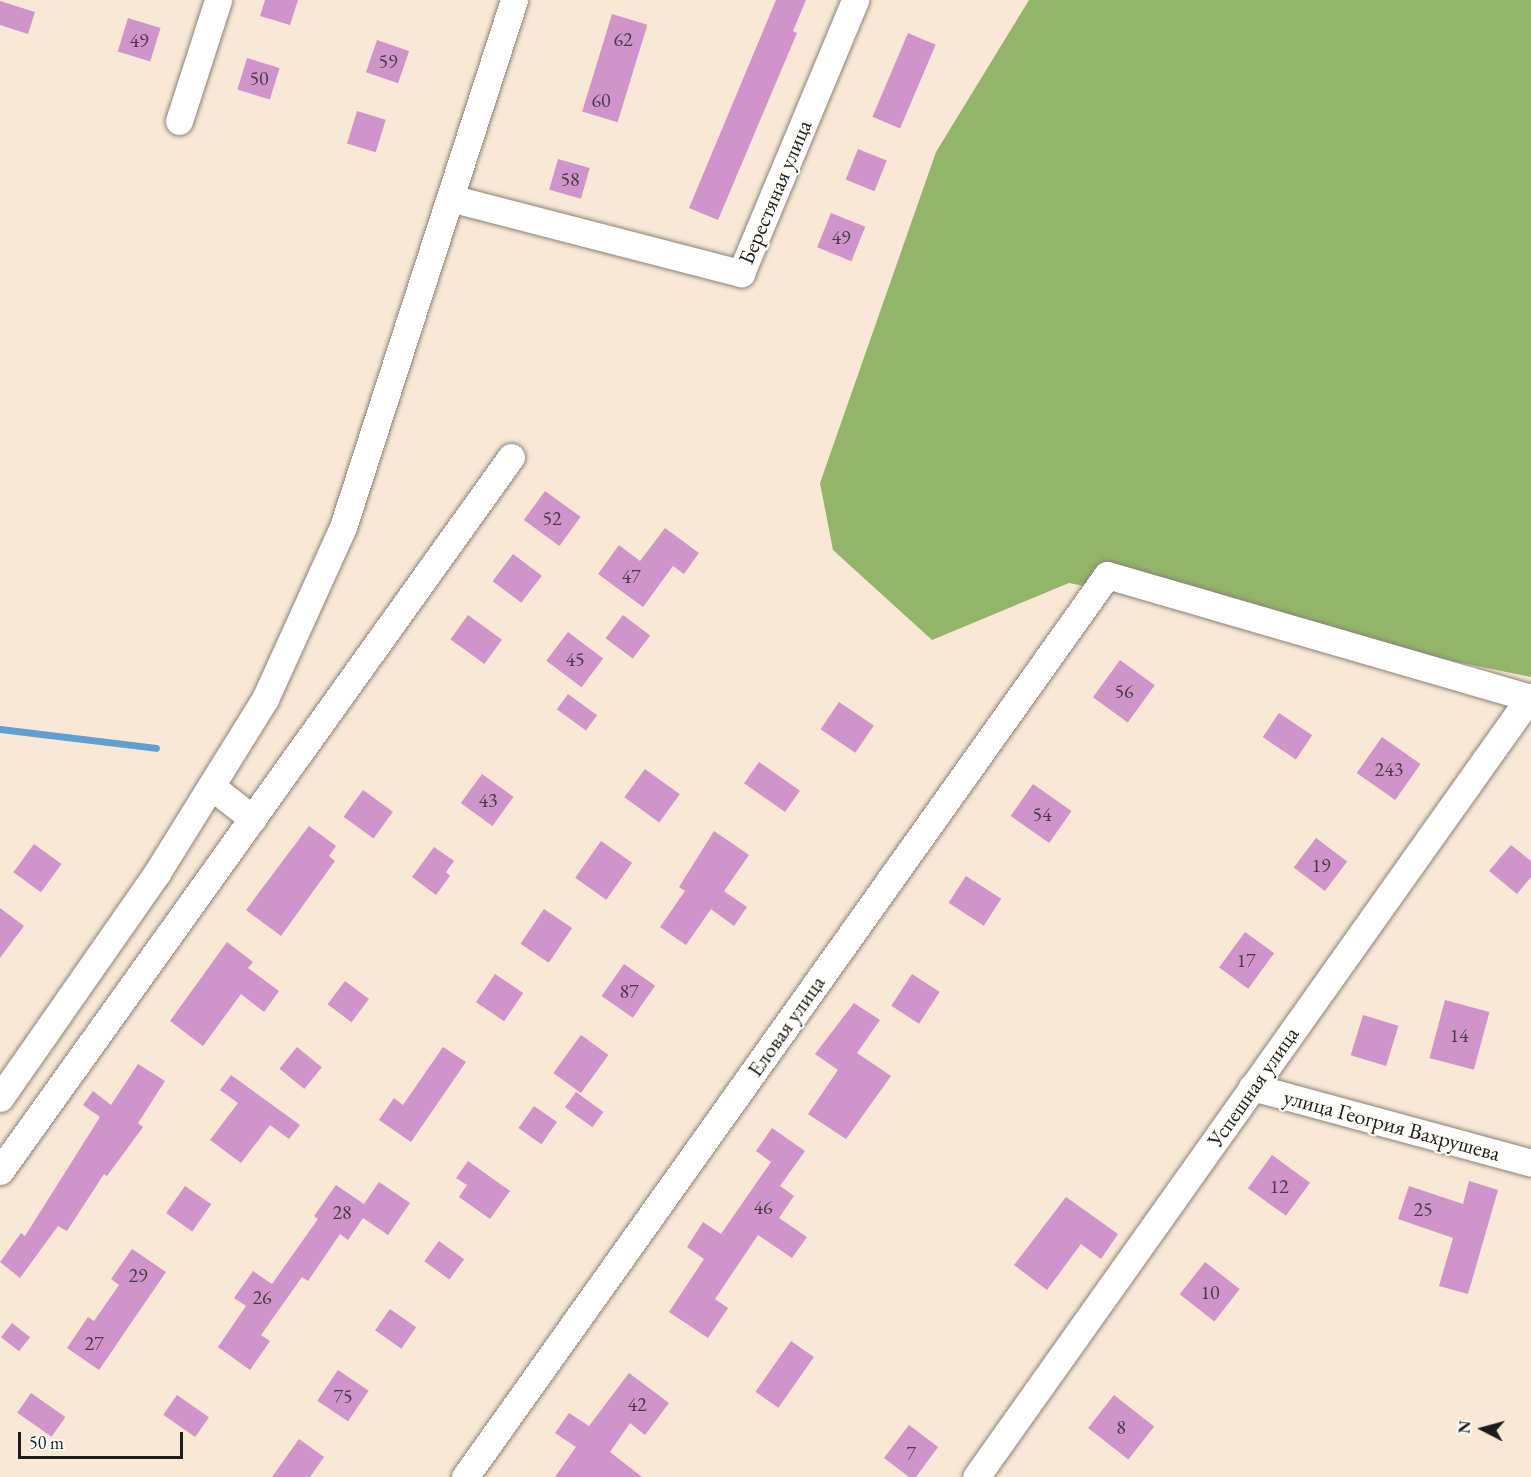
<!DOCTYPE html>
<meta charset="utf-8">
<style>
body{margin:0}
#map{position:relative;width:1531px;height:1477px;overflow:hidden;background:#f8e8d5;font-family:"EB Garamond",serif}
div>[style]{position:absolute}
[style*='--x']{left:calc(var(--x)*1px);top:calc(var(--y)*1px);width:calc(var(--w)*1px);rotate:calc(var(--a)*1deg)}
.forest>*{inset:0;background:#92b569}
.stream>*{height:7px;margin:-3.5px;padding:0 3.5px;transform-origin:3.5px;border-radius:3.5px;background:#5f9fd2}
.building>*{inset:0;background:#cf94c9;transform-origin:0 0}
.roads{filter:drop-shadow(0 0 2px #8a8278) drop-shadow(0 0 2px #8a8278)}
.street>*{height:27px;margin:-13.5px;padding:0 13.5px;transform-origin:13.5px;border-radius:13.5px;background:#fff}
span{translate:-50% -50%;white-space:nowrap;text-align:center;line-height:1.15;-webkit-text-stroke:4.5px #fdfcf7;paint-order:stroke}
.number-label{font-size:20px;color:#493a47}
.number-label span{-webkit-text-stroke-width:0}
.street-label{font-size:22px;color:#1c1c1c}
.north{position:absolute;left:1453px;top:1399px;width:60px;height:60px;-webkit-text-stroke:4px #fdfcf7;paint-order:stroke;rotate:276deg;font-size:16px;font-weight:700;line-height:24px;text-align:center;color:#1c1c1c}
.north::after{content:'';display:block;margin:auto;width:21px;height:27px;background:#1c1c1c;clip-path:polygon(50% 0,100% 100%,50% 72%,0 100%)}
.scale{position:absolute;left:18px;top:1432px;width:165px;height:27px;box-sizing:border-box;border:3px solid #1c1c1c;border-top:0;padding-left:8px;font-size:18px;line-height:21px;white-space:nowrap;color:#1c1c1c;-webkit-text-stroke:4px #fdfcf7;paint-order:stroke}
</style>
<div id="map">
<div class="forest">
<div style="clip-path:polygon(1029px 0,1531px 0,1531px 677px,1069px 583px,932px 640px,833px 550px,820px 483px,936px 152px)"></div>
</div>
<div class="stream">
<div style="--x:0;--y:729;--w:157;--a:6.9"></div>
</div>
<div class="building">
<div style="clip-path:polygon(265px 0,298px 0,290px 25px,260px 16px)"></div>
<div style="clip-path:polygon(776px 0,806px 0,793px 31px,797px 33px,718px 220px,689px 208px)"></div>
<div style="clip-path:polygon(0 1px,35px 12px,28px 34px,0 25px)"></div>
<div style="left:612px;top:14px;width:37px;height:102px;rotate:17deg"></div>
<div style="left:128px;top:18px;width:34px;height:35px;rotate:17deg"></div>
<div style="left:908px;top:33px;width:30px;height:91px;rotate:23deg"></div>
<div style="left:377px;top:40px;width:34px;height:34px;rotate:19deg"></div>
<div style="left:247px;top:58px;width:34px;height:33px;rotate:17deg"></div>
<div style="left:357px;top:111px;width:30px;height:34px;rotate:17deg"></div>
<div style="left:858px;top:149px;width:31px;height:33px;rotate:22deg"></div>
<div style="left:558px;top:159px;width:33px;height:32px;rotate:16deg"></div>
<div style="left:831px;top:213px;width:37px;height:37px;rotate:22deg"></div>
<div style="left:545px;top:491px;width:44px;height:36px;rotate:36deg"></div>
<div style="clip-path:polygon(665px 528px,699px 553px,684px 574px,673px 566px,643px 607px,598px 574px,619px 545px,640px 561px)"></div>
<div style="left:513px;top:554px;width:36px;height:34px;rotate:37deg"></div>
<div style="left:468px;top:615px;width:42px;height:30px;rotate:36deg"></div>
<div style="left:623px;top:615px;width:34px;height:29px;rotate:37deg"></div>
<div style="left:568px;top:632px;width:44px;height:36px;rotate:37deg"></div>
<div style="left:1120px;top:660px;width:43px;height:46px;rotate:36deg"></div>
<div style="left:568px;top:694px;width:36px;height:19px;rotate:36deg"></div>
<div style="left:839px;top:702px;width:42px;height:33px;rotate:34deg"></div>
<div style="left:1279px;top:713px;width:40px;height:29px;rotate:34deg"></div>
<div style="left:1382px;top:737px;width:47px;height:44px;rotate:35deg"></div>
<div style="left:759px;top:762px;width:50px;height:26px;rotate:35deg"></div>
<div style="left:645px;top:769px;width:43px;height:35px;rotate:36deg"></div>
<div style="left:482px;top:774px;width:39px;height:36px;rotate:36deg"></div>
<div style="left:1033px;top:784px;width:47px;height:39px;rotate:35deg"></div>
<div style="left:363px;top:790px;width:37px;height:33px;rotate:36deg"></div>
<div style="clip-path:polygon(309px 826px,336px 846px,329px 856px,335px 861px,281px 936px,246px 910px)"></div>
<div style="clip-path:polygon(714px 831px,749px 855px,724px 891px,747px 907px,734px 926px,711px 909px,686px 945px,660px 927px,685px 891px,679px 887px)"></div>
<div style="left:1316px;top:838px;width:39px;height:37px;rotate:37deg"></div>
<div style="left:601px;top:841px;width:38px;height:45px;rotate:35deg"></div>
<div style="left:34px;top:844px;width:34px;height:35px;rotate:36deg"></div>
<div style="clip-path:polygon(1511px 845px,1531px 861px,1531px 877px,1517px 894px,1489px 871px)"></div>
<div style="clip-path:polygon(434px 847px,454px 861px,446px 872px,450px 876px,436px 895px,412px 877px)"></div>
<div style="left:966px;top:876px;width:42px;height:32px;rotate:33deg"></div>
<div style="clip-path:polygon(0 908px,24px 926px,0 958px)"></div>
<div style="left:544px;top:909px;width:34px;height:42px;rotate:34deg"></div>
<div style="left:1245px;top:932px;width:36px;height:44px;rotate:36deg"></div>
<div style="clip-path:polygon(227px 942px,253px 962px,248px 968px,279px 991px,264px 1012px,241px 994px,203px 1046px,170px 1021px)"></div>
<div style="left:624px;top:964px;width:38px;height:39px;rotate:35deg"></div>
<div style="left:495px;top:974px;width:34px;height:34px;rotate:34deg"></div>
<div style="left:912px;top:974px;width:33px;height:38px;rotate:33deg"></div>
<div style="left:345px;top:981px;width:30px;height:29px;rotate:37deg"></div>
<div style="left:1445px;top:1000px;width:46px;height:60px;rotate:15deg"></div>
<div style="clip-path:polygon(854px 1003px,880px 1020px,857px 1053px,891px 1076px,846px 1139px,808px 1114px,838px 1070px,815px 1054px)"></div>
<div style="left:1363px;top:1015px;width:37px;height:42px;rotate:17deg"></div>
<div style="left:581px;top:1035px;width:34px;height:47px;rotate:36deg"></div>
<div style="left:297px;top:1047px;width:32px;height:28px;rotate:39deg"></div>
<div style="clip-path:polygon(443px 1047px,466px 1062px,411px 1142px,379px 1120px,394px 1098px,403px 1105px)"></div>
<div style="clip-path:polygon(138px 1064px,165px 1081px,138px 1123px,143px 1127px,107px 1176px,104px 1174px,67px 1231px,58px 1226px,20px 1278px,0 1262px,21px 1233px,25px 1236px,100px 1117px,83px 1105px,93px 1091px,111px 1105px)"></div>
<div style="clip-path:polygon(231px 1075px,300px 1125px,289px 1139px,270px 1125px,241px 1163px,210px 1140px,238px 1103px,220px 1090px)"></div>
<div style="left:576px;top:1092px;width:34px;height:19px;rotate:36deg"></div>
<div style="left:534px;top:1106px;width:28px;height:27px;rotate:35deg"></div>
<div style="clip-path:polygon(772px 1128px,805px 1151px,780px 1186px,794px 1196px,779px 1218px,807px 1237px,792px 1258px,758px 1235px,715px 1299px,728px 1308px,708px 1338px,669px 1312px,704px 1259px,687px 1247px,703px 1222px,721px 1234px,771px 1162px,756px 1151px)"></div>
<div style="left:1272px;top:1155px;width:47px;height:41px;rotate:36deg"></div>
<div style="clip-path:polygon(468px 1161px,510px 1191px,490px 1219px,459px 1197px,467px 1185px,456px 1178px)"></div>
<div style="clip-path:polygon(1469px 1181px,1498px 1190px,1468px 1294px,1439px 1286px,1453px 1238px,1398px 1219px,1409px 1186px,1463px 1204px)"></div>
<div style="clip-path:polygon(379px 1182px,410px 1203px,388px 1235px,363px 1218px,348px 1240px,340px 1234px,308px 1281px,302px 1277px,261px 1335px,270px 1341px,250px 1370px,218px 1347px,246px 1306px,234px 1298px,253px 1271px,272px 1284px,318px 1219px,314px 1216px,336px 1185px,364px 1204px)"></div>
<div style="left:185px;top:1186px;width:32px;height:33px;rotate:35deg"></div>
<div style="clip-path:polygon(1066px 1197px,1118px 1234px,1101px 1259px,1081px 1244px,1047px 1290px,1014px 1265px)"></div>
<div style="left:439px;top:1241px;width:31px;height:25px;rotate:36deg"></div>
<div style="clip-path:polygon(132px 1249px,166px 1272px,99px 1370px,67px 1348px,88px 1317px,94px 1321px,119px 1285px,111px 1279px)"></div>
<div style="left:1205px;top:1262px;width:44px;height:41px;rotate:38deg"></div>
<div style="left:390px;top:1309px;width:32px;height:26px;rotate:35deg"></div>
<div style="left:12px;top:1323px;width:23px;height:18px;rotate:38deg"></div>
<div style="left:791px;top:1341px;width:28px;height:62px;rotate:35deg"></div>
<div style="left:338px;top:1370px;width:37px;height:37px;rotate:34deg"></div>
<div style="clip-path:polygon(629px 1373px,669px 1403px,645px 1435px,630px 1423px,610px 1452px,642px 1477px,555px 1477px,576px 1447px,555px 1433px,569px 1413px,589px 1426px)"></div>
<div style="left:31px;top:1393px;width:42px;height:24px;rotate:35deg"></div>
<div style="left:177px;top:1395px;width:39px;height:24px;rotate:35deg"></div>
<div style="left:1114px;top:1395px;width:51px;height:42px;rotate:38deg"></div>
<div style="clip-path:polygon(909px 1425px,938px 1447px,916px 1477px,909px 1477px,884px 1458px)"></div>
<div style="clip-path:polygon(299px 1439px,324px 1457px,310px 1477px,272px 1477px)"></div>
</div>
<div class="roads">
<div class="street">
<div style="--x:179;--y:121;--w:127;--a:-72.1"></div>
<div style="--x:450;--y:198;--w:301;--a:14.5"></div>
<div style="--x:741;--y:273;--w:296;--a:-67.3"></div>
<div style="--x:211;--y:786;--w:53;--a:38.2"></div>
<div style="--x:1252;--y:1087;--w:289;--a:15.2"></div>
<div style="--x:0;--y:1098;--w:274;--a:-55.1"></div>
<div style="--x:157;--y:873;--w:205;--a:-58.2"></div>
<div style="--x:265;--y:699;--w:189;--a:-65.6"></div>
<div style="--x:343;--y:527;--w:554;--a:-72.02"></div>
<div style="--x:0;--y:1171;--w:878;--a:-54.41"></div>
<div style="--x:465;--y:1477;--w:1107;--a:-54.56"></div>
<div style="--x:1107;--y:575;--w:441;--a:16.2"></div>
<div style="--x:976;--y:1477;--w:957;--a:-54.62"></div>
</div>
</div>
<div class="number-label">
<span style="left:623px;top:39px">62</span>
<span style="left:139px;top:40px">49</span>
<span style="left:388px;top:61px">59</span>
<span style="left:259px;top:78px">50</span>
<span style="left:601px;top:100px">60</span>
<span style="left:570px;top:179px">58</span>
<span style="left:841px;top:237px">49</span>
<span style="left:552px;top:518px">52</span>
<span style="left:631px;top:576px">47</span>
<span style="left:575px;top:659px">45</span>
<span style="left:1124px;top:691px">56</span>
<span style="left:1389px;top:769px">243</span>
<span style="left:488px;top:800px">43</span>
<span style="left:1042px;top:814px">54</span>
<span style="left:1321px;top:865px">19</span>
<span style="left:1246px;top:960px">17</span>
<span style="left:629px;top:991px">87</span>
<span style="left:1459px;top:1035px">14</span>
<span style="left:1279px;top:1186px">12</span>
<span style="left:763px;top:1207px">46</span>
<span style="left:1423px;top:1209px">25</span>
<span style="left:342px;top:1212px">28</span>
<span style="left:138px;top:1275px">29</span>
<span style="left:1210px;top:1292px">10</span>
<span style="left:262px;top:1297px">26</span>
<span style="left:94px;top:1343px">27</span>
<span style="left:343px;top:1396px">75</span>
<span style="left:637px;top:1404px">42</span>
<span style="left:1121px;top:1427px">8</span>
<span style="left:911px;top:1453px">7</span>
</div>
<div class="street-label">
<span style="left:775px;top:192px;rotate:-67deg">Берестяная улица</span>
<span style="left:786px;top:1026px;rotate:-55deg">Еловая улица</span>
<span style="left:1253px;top:1087px;rotate:-55deg">Успешная улица</span>
<span style="left:1392px;top:1125px;rotate:15deg">улица Геогрия Вахрушева</span>
</div>
<div class="north">N</div>
<div class="scale">50 m</div>
</div>
